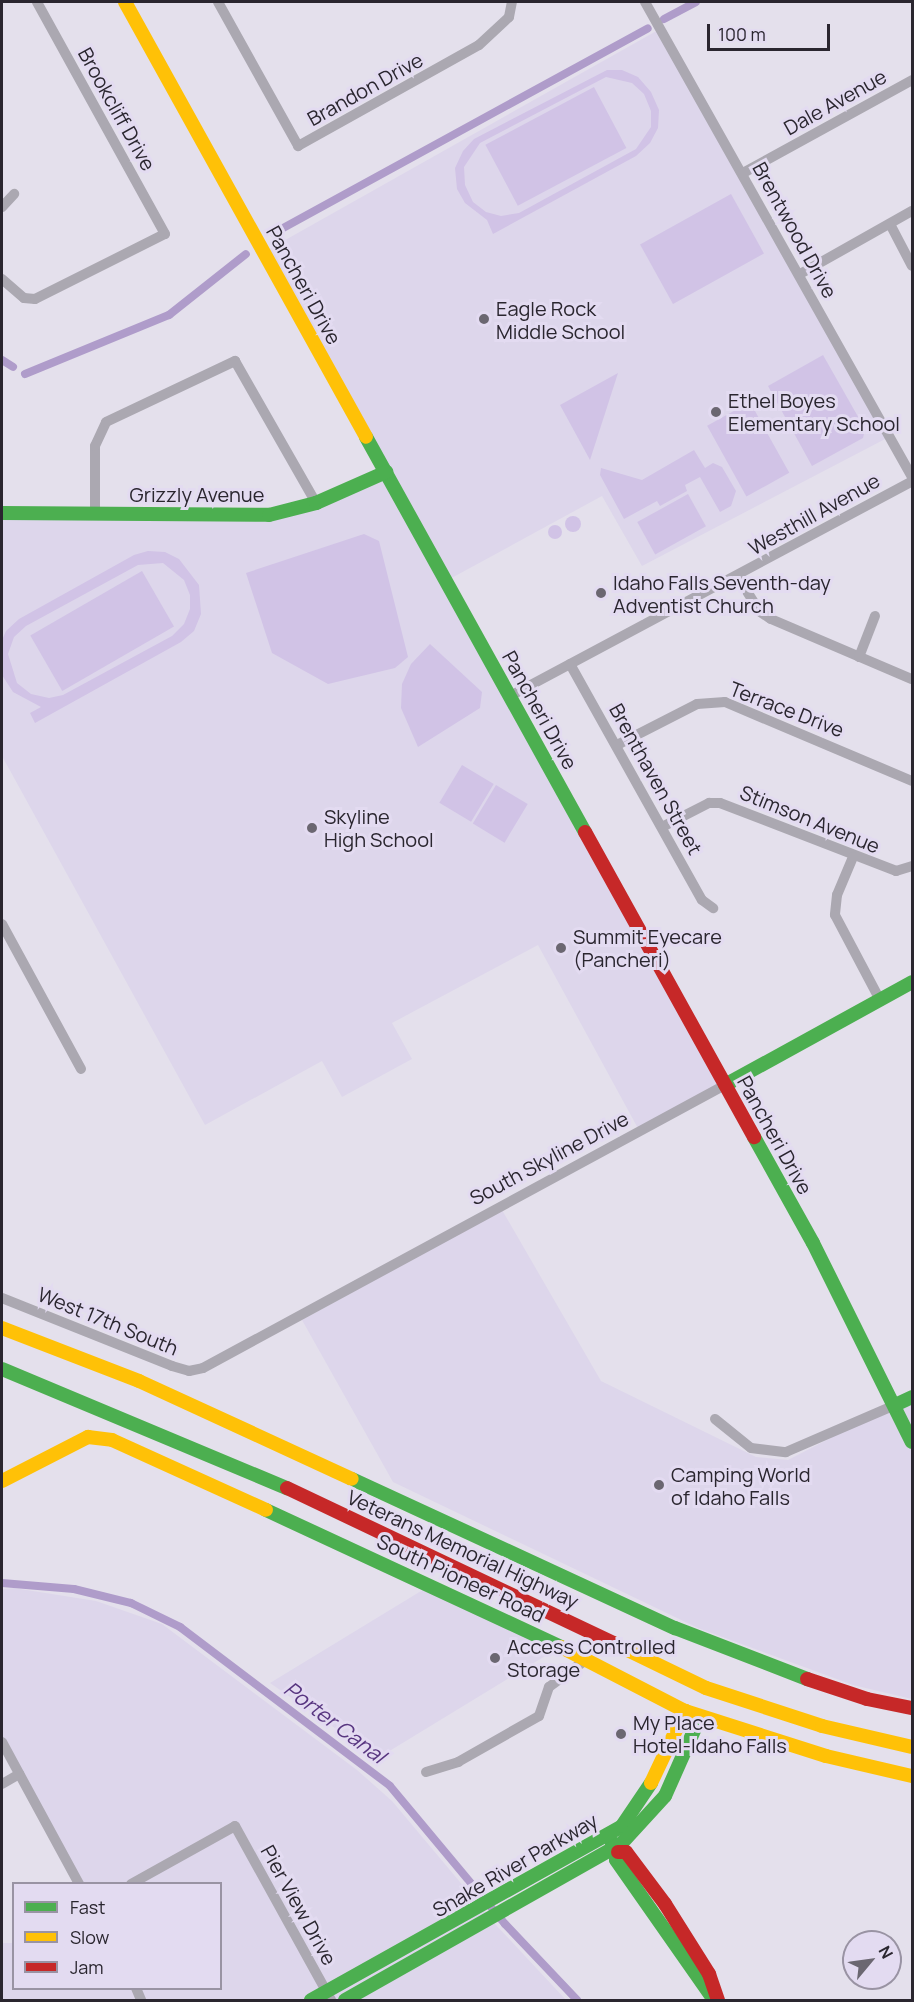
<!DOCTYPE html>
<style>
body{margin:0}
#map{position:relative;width:914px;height:2002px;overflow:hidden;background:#e4e0ec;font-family:Manrope,sans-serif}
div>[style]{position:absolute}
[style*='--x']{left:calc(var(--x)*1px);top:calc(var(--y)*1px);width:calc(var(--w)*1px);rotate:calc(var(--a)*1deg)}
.built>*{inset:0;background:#ddd6eb}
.green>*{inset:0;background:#d1c3e6;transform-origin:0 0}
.round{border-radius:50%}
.canal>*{height:8px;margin:-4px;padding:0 4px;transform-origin:4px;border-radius:4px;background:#af9cca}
.street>*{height:10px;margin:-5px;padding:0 5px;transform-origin:5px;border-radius:5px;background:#aba8b1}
.fast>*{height:14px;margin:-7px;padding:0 7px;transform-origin:7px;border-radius:7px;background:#4caf50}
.slow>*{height:14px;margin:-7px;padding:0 7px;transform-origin:7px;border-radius:7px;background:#ffc107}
.jam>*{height:14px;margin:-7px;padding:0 7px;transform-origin:7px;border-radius:7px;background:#c62828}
.dots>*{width:16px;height:16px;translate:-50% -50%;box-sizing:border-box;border:3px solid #e3dbf1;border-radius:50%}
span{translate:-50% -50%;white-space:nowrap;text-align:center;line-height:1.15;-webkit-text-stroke:6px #e3dbf1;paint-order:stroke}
.street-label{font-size:20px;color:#2a262f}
.poi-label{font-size:20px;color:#2a262f}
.left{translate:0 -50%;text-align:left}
.water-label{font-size:21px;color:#583680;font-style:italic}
.frame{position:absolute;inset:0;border:3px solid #2a262f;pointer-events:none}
.legend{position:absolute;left:12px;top:1882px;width:210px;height:108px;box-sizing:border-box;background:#e3dbf1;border:2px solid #9993a3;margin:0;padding:8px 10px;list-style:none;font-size:18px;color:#2a262f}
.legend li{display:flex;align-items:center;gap:12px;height:30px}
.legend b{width:30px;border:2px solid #9993a3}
.north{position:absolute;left:842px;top:1930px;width:60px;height:60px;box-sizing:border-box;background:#e3dbf1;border:2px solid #9993a3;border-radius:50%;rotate:61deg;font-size:16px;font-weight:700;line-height:24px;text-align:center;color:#2a262f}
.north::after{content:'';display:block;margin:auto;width:21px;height:27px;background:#6b6771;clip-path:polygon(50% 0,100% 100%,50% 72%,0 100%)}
.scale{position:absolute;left:707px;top:24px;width:123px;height:27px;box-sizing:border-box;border:3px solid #2a262f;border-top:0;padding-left:8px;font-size:18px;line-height:21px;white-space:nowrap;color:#2a262f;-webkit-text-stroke:4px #e3dbf1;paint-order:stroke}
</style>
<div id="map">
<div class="built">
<div style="clip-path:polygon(660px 29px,889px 437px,642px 566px,602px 496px,446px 581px,725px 1085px,640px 1132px,538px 945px,392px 1023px,412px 1059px,342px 1097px,322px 1061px,205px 1125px,2px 756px,2px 513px,269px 515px,386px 472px,264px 252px)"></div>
<div style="clip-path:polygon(502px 1210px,601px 1381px,756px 1457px,788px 1460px,912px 1396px,912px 1699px,853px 1685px,698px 1628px,393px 1482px,302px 1320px)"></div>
<div style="clip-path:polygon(14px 1588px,96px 1601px,162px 1624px,357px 1770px,392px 1801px,496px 1925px,566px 2000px,2px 2000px,2px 1943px,13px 1943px,14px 1988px,220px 1988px,220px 1884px,80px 1883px,2px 1742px,2px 1589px)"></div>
<div style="clip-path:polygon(426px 1588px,555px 1650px,378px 1758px,270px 1683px)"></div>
</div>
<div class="green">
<div style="clip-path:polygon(evenodd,607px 70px,622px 70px,638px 77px,651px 92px,659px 110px,658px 128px,650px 143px,636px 156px,493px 234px,487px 220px,465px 203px,457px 189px,455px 168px,463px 151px,474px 139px,607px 70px,606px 77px,632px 83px,644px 94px,651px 111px,651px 127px,636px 149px,519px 213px,501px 216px,486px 212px,473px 202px,465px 185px,464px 167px,480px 143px,606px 77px)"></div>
<div style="left:594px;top:87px;width:69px;height:123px;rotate:62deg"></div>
<div style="left:731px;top:194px;width:68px;height:104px;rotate:61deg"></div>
<div style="clip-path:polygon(823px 355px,865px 429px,863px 438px,812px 466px,768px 386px)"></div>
<div style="clip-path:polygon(618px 373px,590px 460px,560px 405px)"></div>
<div style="left:750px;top:402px;width:81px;height:49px;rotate:61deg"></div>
<div style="clip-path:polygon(694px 450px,705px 468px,713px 463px,722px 467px,736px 491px,731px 506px,720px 512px,700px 477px,685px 485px,687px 491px,660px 506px,657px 501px,624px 519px,600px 475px,601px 468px,642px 480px)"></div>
<div style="left:688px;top:494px;width:37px;height:58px;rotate:61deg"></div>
<div class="round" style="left:565px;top:516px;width:16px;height:16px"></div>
<div class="round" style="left:548px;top:525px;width:14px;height:14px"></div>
<div style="clip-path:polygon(364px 534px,379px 541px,408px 657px,395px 668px,328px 684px,272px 653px,246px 573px)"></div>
<div style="clip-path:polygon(evenodd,148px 551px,165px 552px,179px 559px,199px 585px,201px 614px,194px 631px,181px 642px,35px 723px,30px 713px,41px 707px,13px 692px,2px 675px,2px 640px,6px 631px,19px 619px,134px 555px,148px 551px,163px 563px,184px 580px,190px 595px,190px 609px,184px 624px,172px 636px,63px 695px,49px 698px,31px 694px,17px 683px,8px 654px,14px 637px,26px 626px,138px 565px,163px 563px)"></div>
<div style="left:142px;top:571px;width:64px;height:129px;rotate:60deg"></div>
<div style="clip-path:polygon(430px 644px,482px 692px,480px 708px,418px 747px,401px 708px,402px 684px,411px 664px)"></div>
<div style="left:462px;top:765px;width:37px;height:44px;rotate:31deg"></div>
<div style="left:496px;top:785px;width:37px;height:45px;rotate:31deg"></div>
</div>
<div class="canal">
<div style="--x:664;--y:19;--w:36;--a:-28"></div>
<div style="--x:274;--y:233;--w:426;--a:-28.7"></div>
<div style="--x:2;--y:360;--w:13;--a:32"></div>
<div style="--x:25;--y:374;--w:156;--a:-22.3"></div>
<div style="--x:169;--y:315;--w:98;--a:-38.4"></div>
<div style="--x:2;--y:1583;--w:72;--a:4.8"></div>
<div style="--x:74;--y:1589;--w:59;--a:13.8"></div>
<div style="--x:131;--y:1603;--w:55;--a:26.1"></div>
<div style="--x:180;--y:1627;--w:263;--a:37.1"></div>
<div style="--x:390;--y:1786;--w:180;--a:50.2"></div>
<div style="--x:505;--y:1924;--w:105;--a:46.5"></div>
</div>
<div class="street">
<div style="--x:218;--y:2;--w:165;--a:60.9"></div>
<div style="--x:298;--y:146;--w:207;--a:-29.2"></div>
<div style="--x:479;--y:45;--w:41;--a:-43"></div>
<div style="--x:509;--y:17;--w:15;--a:-79"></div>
<div style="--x:645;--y:2;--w:545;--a:60.66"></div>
<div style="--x:743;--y:173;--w:193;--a:-28.8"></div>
<div style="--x:2;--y:207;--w:18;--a:-47"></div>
<div style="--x:890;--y:224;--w:47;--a:62.4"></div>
<div style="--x:800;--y:274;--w:129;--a:-29.4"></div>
<div style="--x:2;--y:279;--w:29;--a:41"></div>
<div style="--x:24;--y:298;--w:11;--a:5"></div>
<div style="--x:35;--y:299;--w:145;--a:-26.6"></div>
<div style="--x:165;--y:234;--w:265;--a:-118.9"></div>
<div style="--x:95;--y:514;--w:68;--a:-90"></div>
<div style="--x:95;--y:446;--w:26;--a:-65"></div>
<div style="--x:106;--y:422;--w:143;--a:-25.3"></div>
<div style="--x:235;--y:361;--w:163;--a:60.3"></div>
<div style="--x:738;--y:577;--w:40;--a:58"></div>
<div style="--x:759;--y:611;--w:14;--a:34"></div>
<div style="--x:771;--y:619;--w:153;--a:23.1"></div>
<div style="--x:859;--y:657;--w:44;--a:-68.7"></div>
<div style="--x:570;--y:664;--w:270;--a:60.8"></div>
<div style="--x:702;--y:900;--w:14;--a:36"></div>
<div style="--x:510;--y:696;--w:456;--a:-28.1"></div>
<div style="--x:617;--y:745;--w:90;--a:-27.1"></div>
<div style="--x:697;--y:704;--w:28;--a:-4"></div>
<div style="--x:725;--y:702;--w:203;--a:22.9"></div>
<div style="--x:662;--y:827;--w:53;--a:-27.1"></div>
<div style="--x:709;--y:803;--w:11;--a:0"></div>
<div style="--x:720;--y:803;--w:189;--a:21.1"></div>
<div style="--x:896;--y:871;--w:17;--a:-17"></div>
<div style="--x:853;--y:857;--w:41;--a:112.8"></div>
<div style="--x:837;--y:895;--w:20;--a:96"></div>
<div style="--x:835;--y:915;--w:96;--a:62.1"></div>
<div style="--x:2;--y:924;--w:165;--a:61.4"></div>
<div style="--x:2;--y:1298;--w:183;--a:21.8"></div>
<div style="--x:172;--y:1366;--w:18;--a:16"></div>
<div style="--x:189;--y:1371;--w:14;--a:-12"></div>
<div style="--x:203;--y:1368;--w:594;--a:-28.46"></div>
<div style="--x:715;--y:1419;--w:46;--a:38.9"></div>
<div style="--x:751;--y:1448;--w:35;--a:7"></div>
<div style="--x:786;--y:1452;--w:119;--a:-23.3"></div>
<div style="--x:2;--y:1742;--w:162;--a:61.5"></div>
<div style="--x:426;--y:1772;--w:34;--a:-17"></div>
<div style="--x:458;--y:1762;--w:93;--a:-29.6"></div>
<div style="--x:539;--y:1716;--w:31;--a:-71"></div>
<div style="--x:549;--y:1687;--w:47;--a:-36.4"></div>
<div style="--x:2;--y:1784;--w:20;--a:-30"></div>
<div style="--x:131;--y:1884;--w:119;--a:-29.1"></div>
<div style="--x:235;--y:1826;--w:199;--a:61.1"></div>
<div style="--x:136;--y:1988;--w:13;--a:67"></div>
</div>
<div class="fast">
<div style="--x:366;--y:437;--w:452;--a:61"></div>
<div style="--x:2;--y:513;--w:267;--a:0.4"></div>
<div style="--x:269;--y:515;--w:49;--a:-14.3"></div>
<div style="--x:316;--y:503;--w:77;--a:-23.9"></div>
<div style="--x:725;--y:1085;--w:213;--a:-28.8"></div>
<div style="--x:754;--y:1137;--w:121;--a:60.9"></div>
<div style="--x:813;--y:1243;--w:222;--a:63.6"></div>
<div style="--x:2;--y:1369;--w:309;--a:22.7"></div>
<div style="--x:895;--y:1405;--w:19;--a:-25"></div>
<div style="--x:352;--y:1479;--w:356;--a:24.8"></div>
<div style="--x:675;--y:1628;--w:142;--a:21.1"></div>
<div style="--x:266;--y:1510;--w:325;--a:24.9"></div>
<div style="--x:611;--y:1841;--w:13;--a:58"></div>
<div style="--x:618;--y:1852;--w:8;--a:104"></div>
<div style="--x:616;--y:1860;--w:171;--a:55"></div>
<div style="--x:311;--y:2000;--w:356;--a:-29.2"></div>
<div style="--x:622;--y:1826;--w:52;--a:-56"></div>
<div style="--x:345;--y:2000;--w:317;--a:-29.5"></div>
<div style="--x:621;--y:1844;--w:65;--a:-47.5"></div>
<div style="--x:665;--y:1796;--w:86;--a:-66.1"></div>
</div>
<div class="slow">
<div style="--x:125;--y:2;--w:497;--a:61"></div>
<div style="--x:2;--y:1328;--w:147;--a:21.1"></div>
<div style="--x:139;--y:1381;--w:234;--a:24.7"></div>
<div style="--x:2;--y:1481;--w:97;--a:-27.1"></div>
<div style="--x:88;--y:1437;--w:24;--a:7"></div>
<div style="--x:112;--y:1440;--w:169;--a:24.4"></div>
<div style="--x:613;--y:1643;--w:103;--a:25.8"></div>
<div style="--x:706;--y:1688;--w:122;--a:18.1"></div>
<div style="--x:822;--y:1726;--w:92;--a:13.1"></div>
<div style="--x:561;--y:1647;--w:140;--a:27.3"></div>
<div style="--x:685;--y:1711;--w:148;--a:17.7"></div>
<div style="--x:826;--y:1756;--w:88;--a:13.1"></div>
<div style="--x:651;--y:1783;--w:80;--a:-64.7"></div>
</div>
<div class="jam">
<div style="--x:585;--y:832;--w:349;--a:61"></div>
<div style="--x:287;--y:1488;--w:361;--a:25.4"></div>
<div style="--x:807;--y:1679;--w:63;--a:18.4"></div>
<div style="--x:867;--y:1699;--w:46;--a:11.3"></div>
<div style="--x:618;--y:1852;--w:8;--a:0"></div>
<div style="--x:626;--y:1852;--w:65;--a:53.1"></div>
<div style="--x:665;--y:1904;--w:83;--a:57.8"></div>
<div style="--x:709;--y:1974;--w:28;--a:71"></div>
</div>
<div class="dots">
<div style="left:484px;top:319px;background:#6b6771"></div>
<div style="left:716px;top:412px;background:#6b6771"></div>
<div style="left:601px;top:593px;background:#6b6771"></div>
<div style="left:312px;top:828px;background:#6b6771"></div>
<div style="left:561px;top:948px;background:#6b6771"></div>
<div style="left:659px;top:1485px;background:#6b6771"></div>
<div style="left:495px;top:1658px;background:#6b6771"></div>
<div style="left:621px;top:1734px;background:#6b6771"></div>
</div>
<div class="street-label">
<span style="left:365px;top:89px;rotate:-29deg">Brandon Drive</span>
<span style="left:835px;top:102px;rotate:-29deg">Dale Avenue</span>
<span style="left:117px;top:109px;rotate:61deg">Brookcliff Drive</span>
<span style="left:795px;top:230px;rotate:61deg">Brentwood Drive</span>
<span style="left:304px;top:285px;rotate:61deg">Pancheri Drive</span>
<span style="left:197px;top:494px">Grizzly Avenue</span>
<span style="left:814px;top:514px;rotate:-29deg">Westhill Avenue</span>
<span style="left:787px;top:709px;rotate:21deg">Terrace Drive</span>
<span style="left:540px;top:710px;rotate:61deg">Pancheri Drive</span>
<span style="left:656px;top:779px;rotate:61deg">Brenthaven Street</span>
<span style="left:810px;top:819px;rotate:22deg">Stimson Avenue</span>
<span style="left:775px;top:1135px;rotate:61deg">Pancheri Drive</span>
<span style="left:549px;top:1158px;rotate:-28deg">South Skyline Drive</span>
<span style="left:108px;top:1321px;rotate:22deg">West 17th South</span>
<span style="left:463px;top:1549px;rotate:25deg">Veterans Memorial Highway</span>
<span style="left:461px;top:1578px;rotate:25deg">South Pioneer Road</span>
<span style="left:515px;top:1865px;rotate:-30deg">Snake River Parkway</span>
<span style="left:299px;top:1905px;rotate:61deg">Pier View Drive</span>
</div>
<div class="poi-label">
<span class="left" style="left:496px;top:320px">Eagle Rock<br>Middle School</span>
<span class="left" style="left:728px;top:412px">Ethel Boyes<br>Elementary School</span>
<span class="left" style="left:613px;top:594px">Idaho Falls Seventh-day<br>Adventist Church</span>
<span class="left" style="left:324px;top:828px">Skyline<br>High School</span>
<span class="left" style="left:573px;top:948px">Summit Eyecare<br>(Pancheri)</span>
<span class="left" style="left:671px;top:1486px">Camping World<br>of Idaho Falls</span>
<span class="left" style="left:507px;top:1658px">Access Controlled<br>Storage</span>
<span class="left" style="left:633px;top:1734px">My Place<br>Hotel-Idaho Falls</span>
</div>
<div class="water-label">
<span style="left:335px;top:1722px;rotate:37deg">Porter Canal</span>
</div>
<div class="frame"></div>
<ul class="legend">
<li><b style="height:8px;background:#4caf50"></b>Fast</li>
<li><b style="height:8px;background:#ffc107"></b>Slow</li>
<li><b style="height:8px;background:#c62828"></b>Jam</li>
</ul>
<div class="north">N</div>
<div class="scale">100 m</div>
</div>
